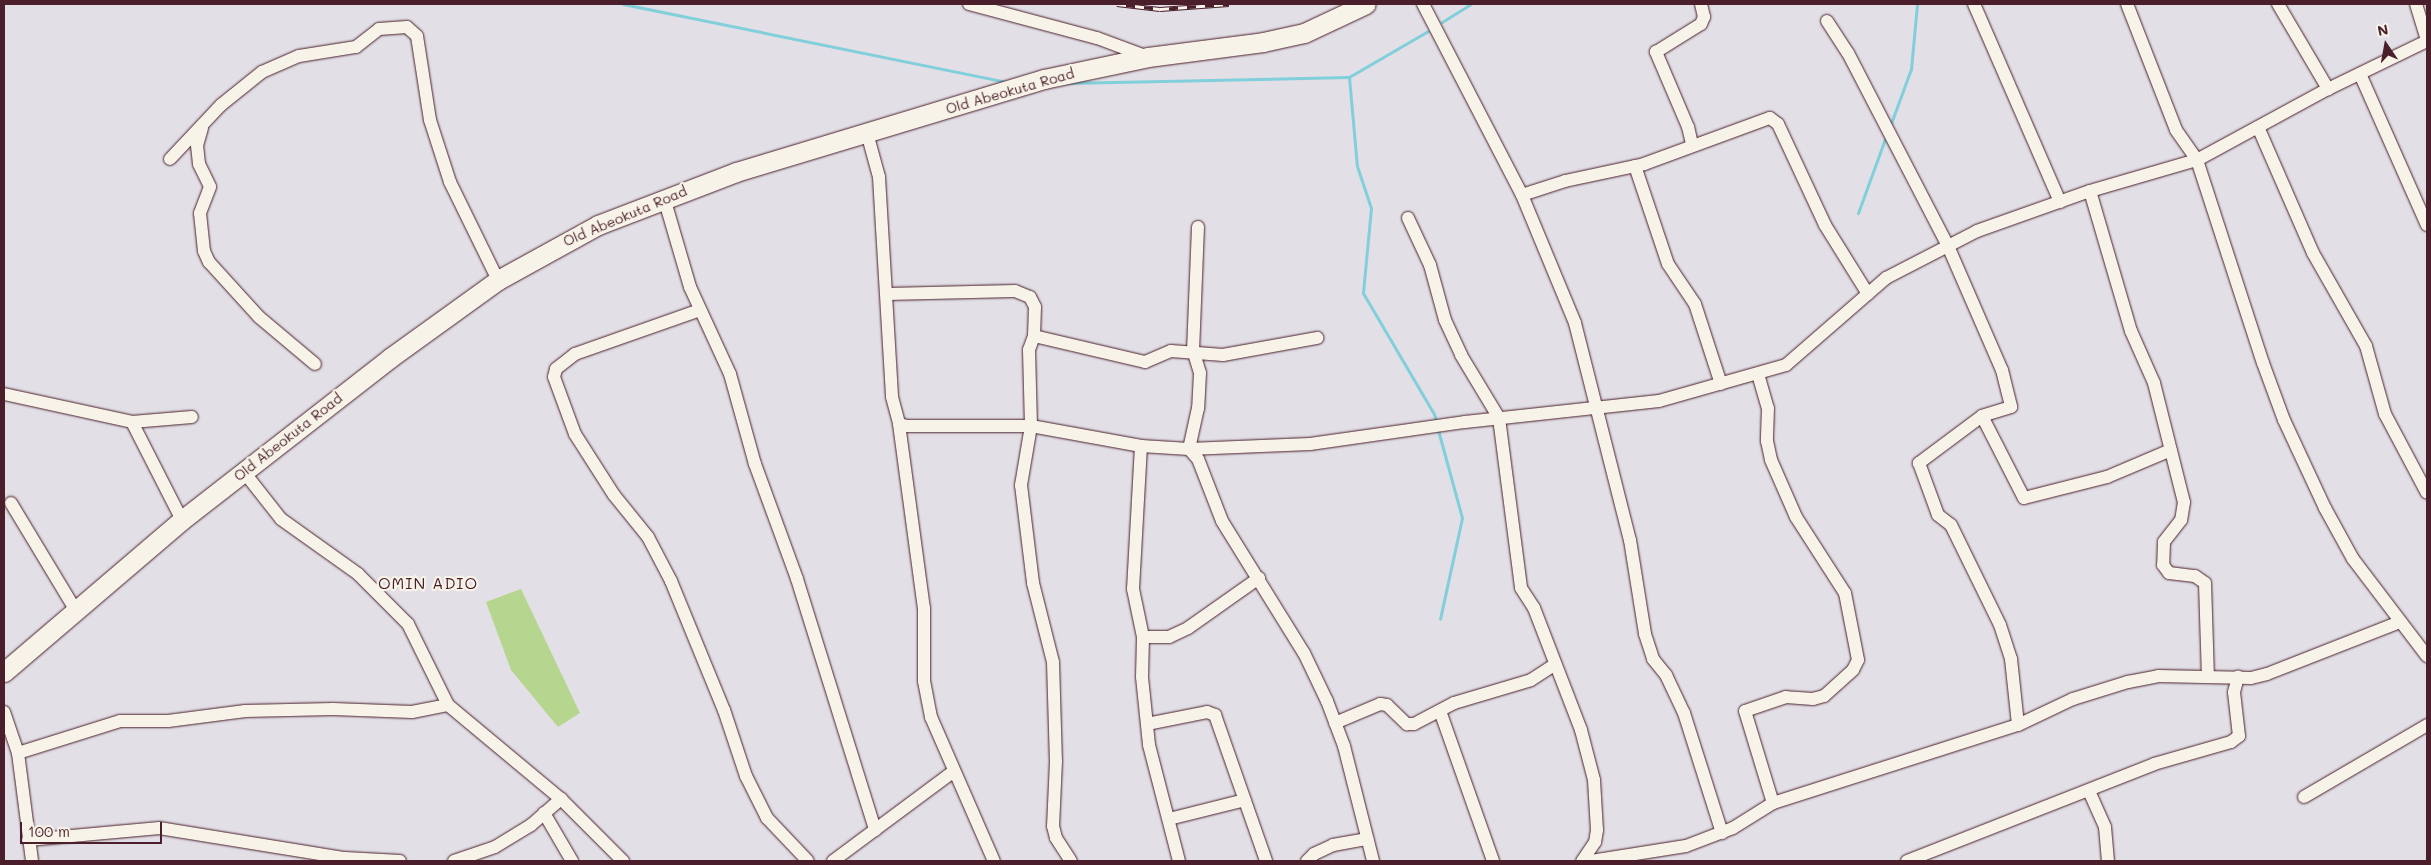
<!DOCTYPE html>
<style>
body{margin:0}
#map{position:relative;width:2431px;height:865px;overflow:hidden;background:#e2dfe6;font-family:Mali,sans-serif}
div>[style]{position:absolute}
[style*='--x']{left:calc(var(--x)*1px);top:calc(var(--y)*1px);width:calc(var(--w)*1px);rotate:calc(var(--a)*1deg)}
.green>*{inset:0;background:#b6d690}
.stream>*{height:3px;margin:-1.5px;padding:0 1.5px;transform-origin:1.5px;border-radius:1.5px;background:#80cfdb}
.roads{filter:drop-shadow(0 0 1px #4a1f2b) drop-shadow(0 0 1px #4a1f2b)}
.minor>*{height:12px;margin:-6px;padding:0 6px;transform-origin:6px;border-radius:6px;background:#f7f3e8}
.highway>*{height:19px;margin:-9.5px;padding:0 9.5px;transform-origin:9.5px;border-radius:9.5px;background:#f7f3e8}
.rail>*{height:5px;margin-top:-2.5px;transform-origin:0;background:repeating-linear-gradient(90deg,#f7f3e8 0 9px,#4a1f2b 0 18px);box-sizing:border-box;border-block:1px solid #4a1f2b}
span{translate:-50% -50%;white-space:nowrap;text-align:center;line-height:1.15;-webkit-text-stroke:4.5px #f7f3e8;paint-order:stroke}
.street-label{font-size:14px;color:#4a1f2b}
.quarter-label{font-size:16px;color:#4a1f2b;letter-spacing:1px}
.frame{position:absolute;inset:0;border:5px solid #4a1f2b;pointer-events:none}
.north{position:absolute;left:2361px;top:20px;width:50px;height:50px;-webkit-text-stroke:4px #f7f3e8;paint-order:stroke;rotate:348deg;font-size:14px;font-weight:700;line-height:20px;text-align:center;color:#4a1f2b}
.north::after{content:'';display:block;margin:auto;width:18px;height:22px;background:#4a1f2b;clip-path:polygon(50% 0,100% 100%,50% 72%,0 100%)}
.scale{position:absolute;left:20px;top:822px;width:142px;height:22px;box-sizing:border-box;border:2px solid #4a1f2b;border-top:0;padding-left:6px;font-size:15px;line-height:18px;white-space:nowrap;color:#4a1f2b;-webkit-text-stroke:4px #f7f3e8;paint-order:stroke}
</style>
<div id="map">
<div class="green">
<div style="clip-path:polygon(521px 589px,580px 713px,558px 727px,511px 670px,486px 602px)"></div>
</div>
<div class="stream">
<div style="--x:623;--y:4;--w:392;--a:11.5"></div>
<div style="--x:1442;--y:22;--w:34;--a:-32"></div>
<div style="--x:1349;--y:77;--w:89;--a:84.9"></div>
<div style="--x:1357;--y:166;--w:44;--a:71.6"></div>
<div style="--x:1371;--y:208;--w:85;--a:95.4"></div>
<div style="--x:1363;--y:293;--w:140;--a:59.6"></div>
<div style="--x:1434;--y:414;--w:10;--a:73"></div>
<div style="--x:1066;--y:83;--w:283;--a:-1.2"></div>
<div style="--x:1349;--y:77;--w:91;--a:-30.2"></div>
<div style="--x:1890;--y:126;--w:61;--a:-69.8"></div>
<div style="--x:1911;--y:69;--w:65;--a:-84.7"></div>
<div style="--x:1858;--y:213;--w:82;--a:-70"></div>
<div style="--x:1438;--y:430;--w:91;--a:74.7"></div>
<div style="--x:1462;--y:518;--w:103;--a:102.3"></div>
</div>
<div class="roads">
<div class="minor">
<div style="--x:969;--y:4;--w:132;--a:14.9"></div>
<div style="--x:1097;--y:38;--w:54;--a:20.4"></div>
<div style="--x:1423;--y:4;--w:215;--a:62.6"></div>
<div style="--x:1522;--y:195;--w:139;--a:67.5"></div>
<div style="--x:1575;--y:323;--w:224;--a:75.8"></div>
<div style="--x:1630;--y:540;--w:95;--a:80.9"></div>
<div style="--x:1645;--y:634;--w:26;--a:72"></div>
<div style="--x:1653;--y:659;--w:21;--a:51"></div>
<div style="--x:1666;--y:675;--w:42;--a:64.7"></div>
<div style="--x:1684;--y:713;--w:126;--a:72.4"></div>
<div style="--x:1974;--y:4;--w:216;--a:66.5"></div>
<div style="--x:2127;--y:4;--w:135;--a:68.7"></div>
<div style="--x:2176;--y:130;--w:37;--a:55"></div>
<div style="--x:2197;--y:160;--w:213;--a:72"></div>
<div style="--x:2263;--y:363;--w:61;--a:69.8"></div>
<div style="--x:2284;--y:420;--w:97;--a:65"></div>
<div style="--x:2325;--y:508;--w:58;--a:61.2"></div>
<div style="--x:2353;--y:559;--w:122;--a:52.7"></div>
<div style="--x:2278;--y:4;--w:99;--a:59.5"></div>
<div style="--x:2416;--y:4;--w:37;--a:73"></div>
<div style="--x:1827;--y:21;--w:38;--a:57"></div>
<div style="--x:1848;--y:53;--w:217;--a:62.6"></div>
<div style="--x:1948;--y:246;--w:135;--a:66.5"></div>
<div style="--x:2002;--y:370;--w:38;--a:76"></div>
<div style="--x:2011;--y:407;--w:30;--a:163"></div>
<div style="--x:1982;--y:416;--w:79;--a:143.3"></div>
<div style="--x:1919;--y:463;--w:55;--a:69.9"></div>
<div style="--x:1938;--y:515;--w:16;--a:38"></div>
<div style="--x:1951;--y:525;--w:111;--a:63.9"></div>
<div style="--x:2000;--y:625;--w:36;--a:72"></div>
<div style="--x:2011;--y:659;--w:66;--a:83.9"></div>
<div style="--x:2360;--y:74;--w:165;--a:66.1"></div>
<div style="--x:2258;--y:127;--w:137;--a:66.4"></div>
<div style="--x:2313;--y:253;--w:107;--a:60.3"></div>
<div style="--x:2366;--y:346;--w:71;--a:74.4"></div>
<div style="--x:2385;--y:414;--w:89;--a:62"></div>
<div style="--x:202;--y:128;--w:18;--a:106"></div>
<div style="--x:197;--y:145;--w:19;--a:84"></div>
<div style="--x:199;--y:164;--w:25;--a:64"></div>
<div style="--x:210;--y:187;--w:28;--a:111"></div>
<div style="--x:200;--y:213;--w:38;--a:84"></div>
<div style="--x:204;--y:251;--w:12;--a:66"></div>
<div style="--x:209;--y:262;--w:74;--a:47.7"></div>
<div style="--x:259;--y:317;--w:73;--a:40"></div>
<div style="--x:867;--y:133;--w:46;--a:74.7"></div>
<div style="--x:879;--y:177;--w:220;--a:86.6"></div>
<div style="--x:892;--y:397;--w:28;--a:75"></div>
<div style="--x:899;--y:424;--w:9;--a:13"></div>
<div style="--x:908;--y:426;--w:123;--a:0"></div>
<div style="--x:1031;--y:426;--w:112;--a:10.3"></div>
<div style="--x:1141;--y:446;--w:48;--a:3.6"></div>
<div style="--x:1189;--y:449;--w:121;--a:-2.4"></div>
<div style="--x:1310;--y:444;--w:157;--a:-8.1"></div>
<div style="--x:1465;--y:422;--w:195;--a:-6.2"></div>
<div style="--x:1659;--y:401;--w:132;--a:-15.8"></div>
<div style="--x:1786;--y:365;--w:133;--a:-41"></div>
<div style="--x:1886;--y:278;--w:102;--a:-27.3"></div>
<div style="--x:1977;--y:231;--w:120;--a:-19.5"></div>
<div style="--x:2090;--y:191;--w:111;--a:-16.2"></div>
<div style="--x:2197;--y:160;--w:149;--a:-28.5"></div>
<div style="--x:2328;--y:89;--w:110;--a:-25.9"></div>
<div style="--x:1692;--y:144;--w:17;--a:-103"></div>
<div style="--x:1688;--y:127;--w:82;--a:-113.1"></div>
<div style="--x:1656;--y:52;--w:53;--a:-31.9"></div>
<div style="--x:1701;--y:24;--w:8;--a:-67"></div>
<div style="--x:1704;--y:17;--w:13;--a:-103"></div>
<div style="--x:170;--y:159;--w:74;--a:-46.6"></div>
<div style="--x:221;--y:105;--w:53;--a:-38.8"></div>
<div style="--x:262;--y:72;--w:40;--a:-23.4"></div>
<div style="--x:299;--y:56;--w:58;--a:-9"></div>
<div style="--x:356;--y:47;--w:29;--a:-38"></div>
<div style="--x:379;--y:29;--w:28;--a:-4"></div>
<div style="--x:407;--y:27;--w:13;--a:42"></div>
<div style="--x:417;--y:36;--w:85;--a:81.2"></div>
<div style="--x:430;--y:120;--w:65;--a:72.1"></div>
<div style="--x:450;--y:182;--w:109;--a:63.9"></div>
<div style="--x:1635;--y:166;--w:103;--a:71.4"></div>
<div style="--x:1668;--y:264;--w:48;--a:56"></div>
<div style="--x:1695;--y:304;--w:84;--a:72"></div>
<div style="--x:2090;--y:191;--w:146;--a:73.7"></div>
<div style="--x:2131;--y:331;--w:57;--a:66.1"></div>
<div style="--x:2154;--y:383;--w:123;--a:75.9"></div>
<div style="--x:2184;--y:502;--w:18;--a:99"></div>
<div style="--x:2181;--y:520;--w:28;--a:128"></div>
<div style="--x:2164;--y:542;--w:23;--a:92"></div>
<div style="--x:2163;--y:565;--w:10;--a:53"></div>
<div style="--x:2169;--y:573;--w:26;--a:7"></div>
<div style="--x:2195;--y:576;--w:12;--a:35"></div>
<div style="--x:2205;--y:583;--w:94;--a:88.2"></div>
<div style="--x:1522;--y:195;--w:45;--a:-18"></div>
<div style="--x:1565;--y:181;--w:81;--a:-12.1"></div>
<div style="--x:1644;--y:164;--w:134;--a:-20.1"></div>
<div style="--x:1770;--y:118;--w:10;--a:37"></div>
<div style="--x:1778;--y:124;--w:111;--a:65"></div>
<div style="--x:1825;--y:225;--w:81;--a:58.1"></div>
<div style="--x:664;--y:198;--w:93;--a:73.7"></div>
<div style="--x:690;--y:287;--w:96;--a:65.3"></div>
<div style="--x:730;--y:374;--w:93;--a:74.5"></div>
<div style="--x:755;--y:464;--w:122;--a:69.9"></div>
<div style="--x:797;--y:579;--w:263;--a:72.7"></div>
<div style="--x:1408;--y:218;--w:52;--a:64.9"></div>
<div style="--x:1430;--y:265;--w:57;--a:74.7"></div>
<div style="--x:1445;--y:320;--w:38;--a:65"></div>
<div style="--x:1461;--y:355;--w:74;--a:58.9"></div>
<div style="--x:1499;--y:418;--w:171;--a:82.6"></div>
<div style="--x:1521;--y:588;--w:24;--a:57"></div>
<div style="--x:1534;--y:608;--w:131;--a:68.9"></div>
<div style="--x:1581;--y:730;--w:52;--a:75.4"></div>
<div style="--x:1594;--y:780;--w:50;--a:86.6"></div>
<div style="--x:1597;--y:830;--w:12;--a:99"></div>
<div style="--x:1595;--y:842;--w:23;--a:124"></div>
<div style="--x:1198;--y:227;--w:123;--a:92.3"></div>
<div style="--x:1193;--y:350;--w:24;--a:73"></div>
<div style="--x:1200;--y:373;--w:35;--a:93"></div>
<div style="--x:1198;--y:408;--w:42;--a:102.4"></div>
<div style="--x:1189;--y:449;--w:13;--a:48"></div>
<div style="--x:1198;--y:459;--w:66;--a:68.8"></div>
<div style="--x:1222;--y:521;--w:155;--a:58.2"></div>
<div style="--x:1304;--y:653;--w:53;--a:64.4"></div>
<div style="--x:1327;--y:701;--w:48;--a:69.3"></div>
<div style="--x:1344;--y:746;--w:119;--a:75.8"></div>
<div style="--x:887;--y:294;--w:128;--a:-1.3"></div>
<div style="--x:1015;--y:291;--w:16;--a:22"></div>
<div style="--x:1030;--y:297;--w:11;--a:63"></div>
<div style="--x:1035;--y:307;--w:29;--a:92"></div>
<div style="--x:1034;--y:336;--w:15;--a:110"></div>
<div style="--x:1029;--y:350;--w:76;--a:88.5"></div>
<div style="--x:1031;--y:426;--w:60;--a:99.6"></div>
<div style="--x:1021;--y:485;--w:99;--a:83"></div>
<div style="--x:1033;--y:583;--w:81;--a:75.8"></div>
<div style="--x:1053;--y:662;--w:99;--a:88.3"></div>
<div style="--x:1056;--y:761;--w:65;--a:92.6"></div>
<div style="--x:1053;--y:826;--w:12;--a:76"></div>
<div style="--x:1056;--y:838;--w:27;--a:57"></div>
<div style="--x:700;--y:310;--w:133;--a:160.6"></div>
<div style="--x:575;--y:354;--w:24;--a:142"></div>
<div style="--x:556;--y:369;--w:8;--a:104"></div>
<div style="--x:554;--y:377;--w:61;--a:69.8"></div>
<div style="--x:575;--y:434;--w:72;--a:57.4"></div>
<div style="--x:614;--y:495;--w:54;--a:51"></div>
<div style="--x:648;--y:537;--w:50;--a:62.4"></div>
<div style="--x:671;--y:581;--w:139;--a:67.7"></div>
<div style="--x:724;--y:710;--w:70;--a:71.6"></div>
<div style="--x:746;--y:776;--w:47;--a:63.4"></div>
<div style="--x:767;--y:818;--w:59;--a:46.4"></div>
<div style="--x:1034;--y:336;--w:114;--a:13.2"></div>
<div style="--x:1145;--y:362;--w:28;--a:-23"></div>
<div style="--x:1171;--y:351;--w:52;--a:4.4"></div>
<div style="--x:1223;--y:355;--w:96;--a:-10.3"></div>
<div style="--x:1758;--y:374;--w:35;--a:74"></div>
<div style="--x:1768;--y:408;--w:33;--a:92"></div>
<div style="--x:1767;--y:441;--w:19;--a:78"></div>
<div style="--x:1771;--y:460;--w:62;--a:66.3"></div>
<div style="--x:1796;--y:517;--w:90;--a:57.2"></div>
<div style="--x:1845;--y:593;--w:68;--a:79"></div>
<div style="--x:1858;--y:660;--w:11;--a:117"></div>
<div style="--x:1853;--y:670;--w:39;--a:138"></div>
<div style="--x:1824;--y:696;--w:11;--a:165"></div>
<div style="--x:1813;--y:699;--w:27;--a:-176"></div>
<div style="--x:1786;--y:697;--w:43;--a:161.1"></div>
<div style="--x:1745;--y:711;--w:96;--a:73.1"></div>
<div style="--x:4;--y:394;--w:131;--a:12.3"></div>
<div style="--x:132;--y:422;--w:60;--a:-4.8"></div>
<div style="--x:1982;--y:416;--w:92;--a:62.9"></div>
<div style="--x:2024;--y:498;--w:86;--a:-14.2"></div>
<div style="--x:2107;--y:477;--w:69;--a:-22.9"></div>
<div style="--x:132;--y:422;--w:110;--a:63"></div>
<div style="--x:899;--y:424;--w:186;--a:82.3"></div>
<div style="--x:924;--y:608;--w:73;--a:90"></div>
<div style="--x:924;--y:681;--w:37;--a:79"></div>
<div style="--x:931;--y:717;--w:157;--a:66.4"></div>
<div style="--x:1141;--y:446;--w:143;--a:93.2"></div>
<div style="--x:1133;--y:589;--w:49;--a:78.2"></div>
<div style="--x:1143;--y:637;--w:40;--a:91.4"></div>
<div style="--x:1142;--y:677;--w:68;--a:84.1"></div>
<div style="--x:1149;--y:745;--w:120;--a:75.5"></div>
<div style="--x:244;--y:472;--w:60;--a:51.8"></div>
<div style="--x:281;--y:519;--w:95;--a:35.5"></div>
<div style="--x:358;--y:574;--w:71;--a:45"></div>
<div style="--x:408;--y:624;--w:90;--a:63.7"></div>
<div style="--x:448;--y:705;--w:147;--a:39.8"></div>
<div style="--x:561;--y:799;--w:88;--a:45"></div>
<div style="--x:11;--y:503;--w:124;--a:58.9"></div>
<div style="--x:1143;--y:637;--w:26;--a:0"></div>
<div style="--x:1169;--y:637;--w:21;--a:-25"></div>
<div style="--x:1188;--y:628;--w:87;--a:-35.2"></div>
<div style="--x:1440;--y:711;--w:159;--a:70.5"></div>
<div style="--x:4;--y:712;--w:43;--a:71.1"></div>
<div style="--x:18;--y:753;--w:109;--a:82.6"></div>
<div style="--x:1335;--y:723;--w:49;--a:-22.9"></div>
<div style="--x:1380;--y:704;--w:7;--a:8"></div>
<div style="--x:1387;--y:705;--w:28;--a:44"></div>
<div style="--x:1407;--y:724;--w:7;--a:0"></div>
<div style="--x:1414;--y:724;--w:45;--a:-27.7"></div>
<div style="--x:1454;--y:703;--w:80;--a:-16.6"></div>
<div style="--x:1531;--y:680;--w:27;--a:-33"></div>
<div style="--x:1147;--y:724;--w:61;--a:-11.3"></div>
<div style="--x:1207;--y:712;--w:9;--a:21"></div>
<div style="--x:1215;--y:715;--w:155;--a:70.7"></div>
<div style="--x:18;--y:753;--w:107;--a:-17.4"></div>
<div style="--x:120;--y:721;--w:48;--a:0"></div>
<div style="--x:168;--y:721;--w:78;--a:-7.4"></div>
<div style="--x:245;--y:711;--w:88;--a:-1.3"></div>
<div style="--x:333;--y:709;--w:79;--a:2.2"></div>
<div style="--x:412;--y:712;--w:37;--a:-11"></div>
<div style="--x:2089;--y:791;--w:39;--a:66"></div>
<div style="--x:2105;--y:827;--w:34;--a:85"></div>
<div style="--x:2304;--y:797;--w:143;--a:-30.3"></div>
<div style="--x:544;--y:813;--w:56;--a:59.7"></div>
<div style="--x:1169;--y:819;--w:78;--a:-14"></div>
<div style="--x:28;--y:840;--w:132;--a:-5.2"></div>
<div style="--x:159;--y:828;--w:188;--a:9.2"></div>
<div style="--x:345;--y:858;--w:55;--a:3.1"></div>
<div style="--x:454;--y:861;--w:43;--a:-18.9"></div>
<div style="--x:495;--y:847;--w:42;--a:-31.4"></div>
<div style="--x:531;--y:825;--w:40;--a:-41"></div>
<div style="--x:833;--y:861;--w:149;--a:-36.6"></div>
<div style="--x:1307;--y:861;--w:10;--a:-45"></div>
<div style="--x:1314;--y:854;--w:21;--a:-25"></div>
<div style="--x:1333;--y:845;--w:35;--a:-10"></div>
<div style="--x:1591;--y:861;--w:96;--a:-9"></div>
<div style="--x:1686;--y:846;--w:50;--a:-21"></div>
<div style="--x:1733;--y:828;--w:47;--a:-32"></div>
<div style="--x:1773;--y:803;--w:257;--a:-17.7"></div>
<div style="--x:2018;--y:725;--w:61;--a:-25.3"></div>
<div style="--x:2073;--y:699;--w:58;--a:-17.2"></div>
<div style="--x:2128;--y:682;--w:31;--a:-11"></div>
<div style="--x:2158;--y:676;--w:93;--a:1.2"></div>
<div style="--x:2251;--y:678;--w:16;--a:-14"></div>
<div style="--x:2267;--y:674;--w:143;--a:-21.4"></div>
<div style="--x:1907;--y:861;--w:265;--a:-21.4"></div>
<div style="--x:2154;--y:764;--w:80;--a:-15.9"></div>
<div style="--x:2231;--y:742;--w:10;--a:-37"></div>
<div style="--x:2239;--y:736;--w:44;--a:-96.5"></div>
<div style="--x:2234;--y:692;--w:16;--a:-75"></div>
</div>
<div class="highway">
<div style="--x:4;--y:672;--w:234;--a:-40.5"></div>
<div style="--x:182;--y:520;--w:264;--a:-37.9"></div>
<div style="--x:390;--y:358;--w:133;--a:-35.8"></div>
<div style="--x:498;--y:280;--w:114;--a:-28.8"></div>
<div style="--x:598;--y:225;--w:148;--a:-21"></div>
<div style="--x:736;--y:172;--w:322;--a:-16.8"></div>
<div style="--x:1044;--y:79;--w:106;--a:-11.9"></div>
<div style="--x:1148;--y:57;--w:116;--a:-7.4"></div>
<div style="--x:1263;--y:42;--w:42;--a:-12.4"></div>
<div style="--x:1304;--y:33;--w:68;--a:-25.1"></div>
</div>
</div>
<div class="rail">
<div style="--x:1117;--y:4;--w:43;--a:6.6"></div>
<div style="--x:1160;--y:9;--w:69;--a:-4.1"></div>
</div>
<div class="street-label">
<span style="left:1010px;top:91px;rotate:-16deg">Old Abeokuta Road</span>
<span style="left:625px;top:216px;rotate:-23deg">Old Abeokuta Road</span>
<span style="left:288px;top:437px;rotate:-38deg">Old Abeokuta Road</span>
</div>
<div class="quarter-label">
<span style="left:428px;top:583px">OMIN ADIO</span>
</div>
<div class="frame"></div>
<div class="north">N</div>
<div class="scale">100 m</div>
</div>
